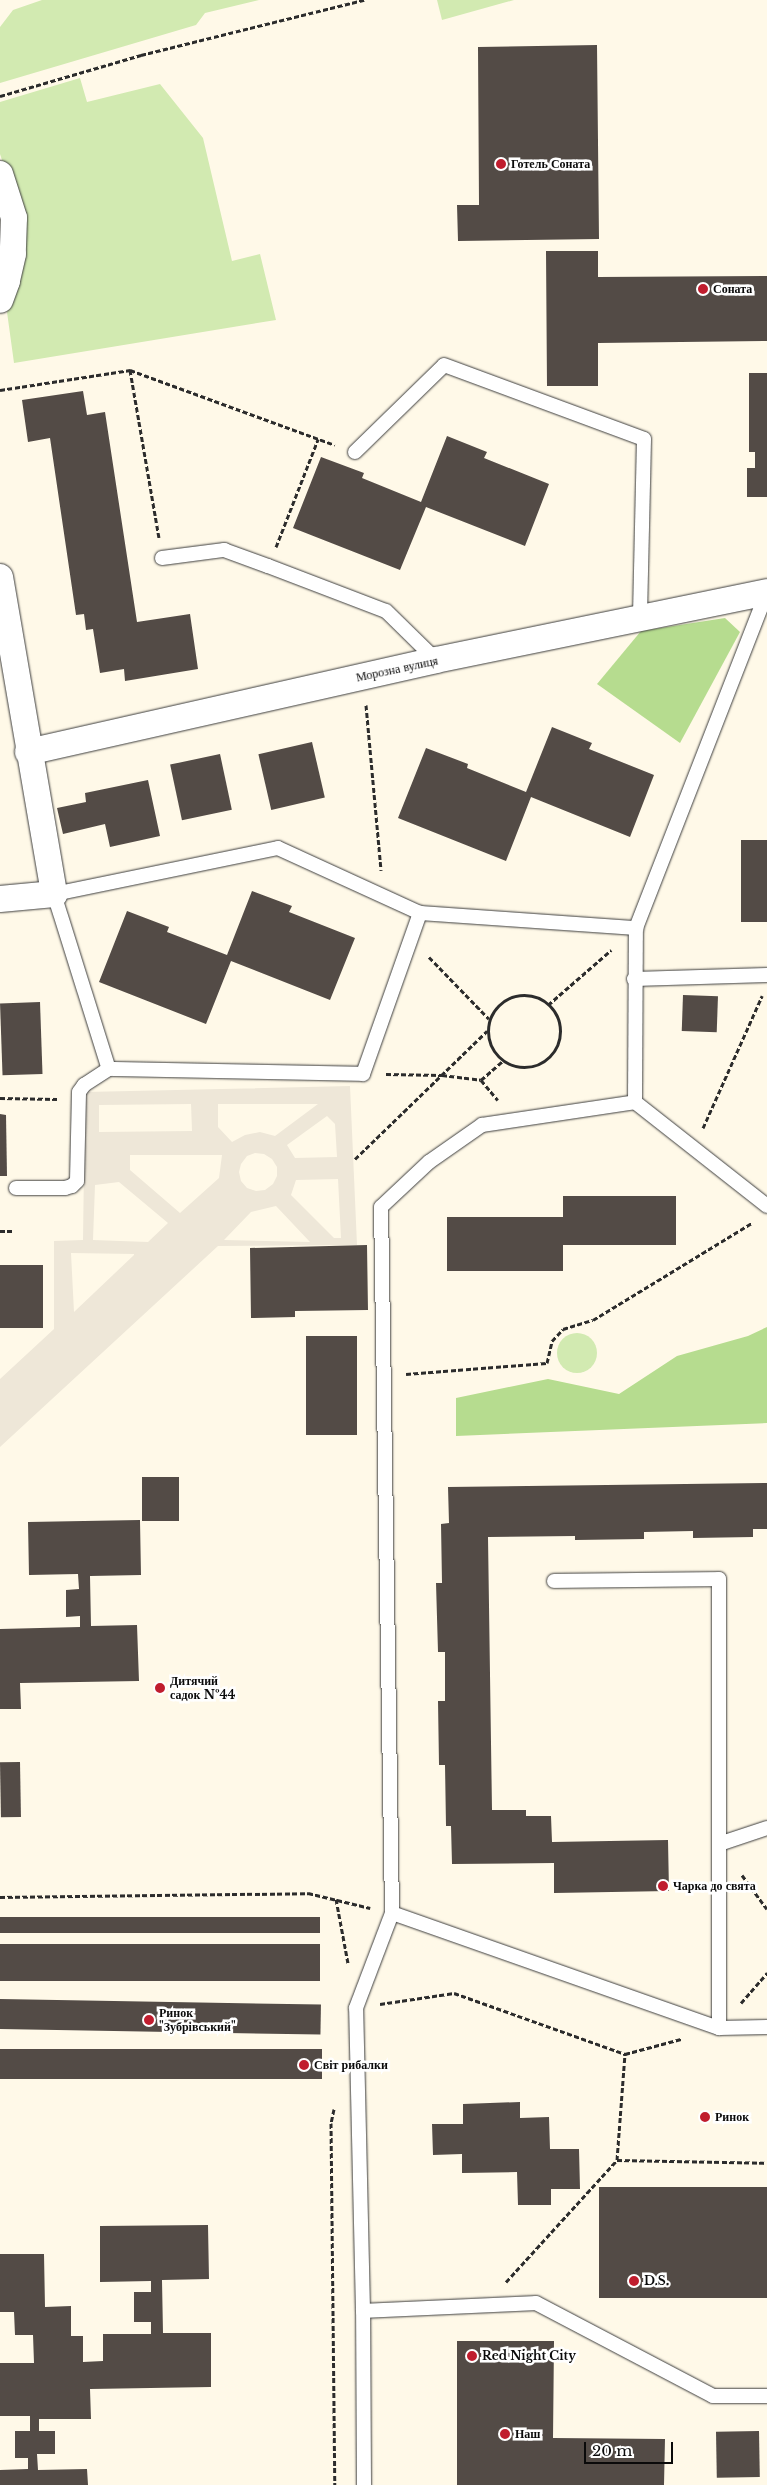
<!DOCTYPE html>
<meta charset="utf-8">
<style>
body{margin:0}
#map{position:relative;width:767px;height:2485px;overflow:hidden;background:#fff9e8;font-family:"Libre Baskerville",serif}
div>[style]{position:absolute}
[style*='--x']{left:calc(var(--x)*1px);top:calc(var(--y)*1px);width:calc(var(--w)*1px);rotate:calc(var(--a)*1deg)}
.green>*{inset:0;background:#d2eab1}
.round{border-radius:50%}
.forest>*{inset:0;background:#b6dc8f}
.plaza>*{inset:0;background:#eee7d8}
.building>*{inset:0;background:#534b46;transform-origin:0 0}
.path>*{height:3px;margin-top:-1.5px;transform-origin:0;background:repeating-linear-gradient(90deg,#2c2c2c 0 5px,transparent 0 7.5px)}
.path>.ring{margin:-1.5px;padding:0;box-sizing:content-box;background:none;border:3px solid #2c2c2c;border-radius:50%}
.roads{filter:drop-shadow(0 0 1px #3d3d3d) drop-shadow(0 0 1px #3d3d3d)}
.lane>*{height:14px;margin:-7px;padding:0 7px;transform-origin:7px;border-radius:7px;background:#fff}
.street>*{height:26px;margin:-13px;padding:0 13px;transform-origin:13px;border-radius:13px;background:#fff}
.dots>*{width:14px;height:14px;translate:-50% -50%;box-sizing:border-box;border:2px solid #fff;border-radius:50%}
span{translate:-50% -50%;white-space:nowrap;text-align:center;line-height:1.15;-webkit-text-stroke:5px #fff;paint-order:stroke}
.poi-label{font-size:12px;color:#0a0a0a;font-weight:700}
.left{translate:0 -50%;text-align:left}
.street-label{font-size:12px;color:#0a0a0a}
.scale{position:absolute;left:584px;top:2442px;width:89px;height:22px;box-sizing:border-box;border:2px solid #0a0a0a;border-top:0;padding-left:6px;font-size:15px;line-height:18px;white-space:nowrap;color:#0a0a0a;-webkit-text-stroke:4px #fff;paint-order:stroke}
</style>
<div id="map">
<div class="green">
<div style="clip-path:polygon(42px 0,259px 0,205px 13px,196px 25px,0 83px,0 27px,13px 10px)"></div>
<div style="clip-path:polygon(437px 0,514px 0,442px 20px)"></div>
<div style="clip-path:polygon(80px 78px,87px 102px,160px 84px,203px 138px,232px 261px,260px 254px,276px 320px,14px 363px,7px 312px,19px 276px,25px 229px,0 154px,0 102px)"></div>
<div class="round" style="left:557px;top:1333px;width:40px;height:40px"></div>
</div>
<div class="forest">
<div style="clip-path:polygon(725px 618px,740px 632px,680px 743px,597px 684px,641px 631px)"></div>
<div style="clip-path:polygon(767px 1327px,767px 1423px,456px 1436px,456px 1398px,548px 1379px,619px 1394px,677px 1356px,748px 1336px)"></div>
</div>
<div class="plaza">
<div style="clip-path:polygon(evenodd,350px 1086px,357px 1245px,218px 1246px,0 1447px,0 1379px,54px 1329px,54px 1241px,83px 1240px,85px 1092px,350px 1086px,218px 1104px,318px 1104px,275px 1136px,260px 1132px,245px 1135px,232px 1142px,218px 1127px,218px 1104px,350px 1086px,99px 1105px,191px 1104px,192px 1131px,99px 1132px,99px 1105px,350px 1086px,327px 1116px,335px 1124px,337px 1157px,295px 1158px,287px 1145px,327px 1116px,350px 1086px,255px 1153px,264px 1154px,272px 1159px,277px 1167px,277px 1176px,273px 1184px,265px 1190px,256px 1191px,247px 1188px,241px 1181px,239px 1172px,241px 1164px,247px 1156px,255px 1153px,350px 1086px,222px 1155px,219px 1178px,180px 1213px,130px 1170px,130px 1155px,222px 1155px,350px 1086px,338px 1179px,341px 1238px,334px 1238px,291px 1195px,296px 1180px,338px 1179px,350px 1086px,119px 1182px,168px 1223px,148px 1242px,93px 1240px,95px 1185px,119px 1182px,350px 1086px,276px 1206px,310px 1242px,224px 1240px,251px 1212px,276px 1206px,350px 1086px,71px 1253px,134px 1254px,134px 1255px,74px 1312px,71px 1253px)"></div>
</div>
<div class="building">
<div style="clip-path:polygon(597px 45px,599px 239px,458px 241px,457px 205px,479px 205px,478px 47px)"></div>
<div style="clip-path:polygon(546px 251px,598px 251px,598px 277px,767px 276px,767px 341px,598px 343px,598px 386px,547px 386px)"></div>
<div style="clip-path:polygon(749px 373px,767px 373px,767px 497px,747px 497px,747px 468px,755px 468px,755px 452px,749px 452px)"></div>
<div style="clip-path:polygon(83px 391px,87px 415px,105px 412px,137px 622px,190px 614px,198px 669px,125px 681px,124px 669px,100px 673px,93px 629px,86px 630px,84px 614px,76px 615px,50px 438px,28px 442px,22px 400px)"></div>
<div style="clip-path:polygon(447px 436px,487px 452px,484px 458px,549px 484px,525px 546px,426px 507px,400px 570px,293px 528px,321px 457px,364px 473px,362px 478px,421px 502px)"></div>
<div style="clip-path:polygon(552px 727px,592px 743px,589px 749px,654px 775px,630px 837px,531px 797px,506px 861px,398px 818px,426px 748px,468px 764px,467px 768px,526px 792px)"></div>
<div style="left:312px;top:742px;width:57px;height:55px;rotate:77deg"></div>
<div style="left:220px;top:754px;width:57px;height:51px;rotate:78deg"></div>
<div style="clip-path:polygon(148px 780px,160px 836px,110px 847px,105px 824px,63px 834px,57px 808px,86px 802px,85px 793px)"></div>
<div style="left:741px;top:840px;width:26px;height:82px"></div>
<div style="clip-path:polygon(252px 891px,292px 906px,289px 912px,355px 938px,330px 1000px,231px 961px,206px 1024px,99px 982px,127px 911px,169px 927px,167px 932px,227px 955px)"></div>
<div style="left:683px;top:995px;width:35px;height:36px;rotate:2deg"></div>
<div style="left:40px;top:1002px;width:72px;height:40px;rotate:88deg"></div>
<div style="clip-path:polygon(0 1114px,6px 1115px,7px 1176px,0 1176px)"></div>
<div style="clip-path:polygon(563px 1196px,676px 1196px,676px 1245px,563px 1245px,563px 1271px,447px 1271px,447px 1217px,563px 1217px)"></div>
<div style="clip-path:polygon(367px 1245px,368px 1310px,295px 1311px,295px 1317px,251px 1318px,250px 1248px)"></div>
<div style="left:0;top:1265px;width:43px;height:63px"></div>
<div style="left:306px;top:1336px;width:51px;height:99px"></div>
<div style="left:179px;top:1477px;width:44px;height:37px;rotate:90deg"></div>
<div style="clip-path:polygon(767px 1483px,767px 1529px,753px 1529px,753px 1537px,693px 1538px,693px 1531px,644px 1532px,644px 1539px,575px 1540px,575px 1536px,488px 1537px,492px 1810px,526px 1810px,526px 1816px,551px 1816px,552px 1842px,668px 1840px,669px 1891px,554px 1893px,554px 1863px,452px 1864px,451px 1826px,446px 1826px,445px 1765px,439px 1765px,438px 1701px,445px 1701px,445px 1652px,438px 1652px,436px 1583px,442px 1583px,441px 1524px,449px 1523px,448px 1487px)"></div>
<div style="clip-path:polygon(140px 1520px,141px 1575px,90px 1576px,91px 1626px,137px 1625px,139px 1681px,20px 1683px,21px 1709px,0 1709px,0 1629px,80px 1627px,80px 1616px,66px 1617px,66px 1590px,79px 1589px,78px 1574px,29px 1575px,28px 1522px)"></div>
<div style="left:20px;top:1762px;width:55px;height:20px;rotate:89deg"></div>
<div style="left:320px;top:1917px;width:16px;height:320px;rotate:90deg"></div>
<div style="left:0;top:1944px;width:320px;height:37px"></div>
<div style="left:0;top:1999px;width:321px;height:30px;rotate:1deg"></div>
<div style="left:322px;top:2049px;width:30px;height:322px;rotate:90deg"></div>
<div style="clip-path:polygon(520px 2102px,520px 2118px,549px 2117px,550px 2149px,579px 2149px,580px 2189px,551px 2189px,551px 2205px,518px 2205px,517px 2172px,462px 2173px,462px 2154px,433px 2155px,432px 2124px,463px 2124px,463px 2104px)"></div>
<div style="left:767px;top:2187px;width:111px;height:168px;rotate:90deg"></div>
<div style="clip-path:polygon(208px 2225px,209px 2279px,162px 2280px,163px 2333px,211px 2333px,211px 2387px,90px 2389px,91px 2419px,39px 2419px,39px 2431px,55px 2431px,55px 2454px,37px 2454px,38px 2470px,87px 2469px,88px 2485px,0 2485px,0 2470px,28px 2469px,28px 2458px,15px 2458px,15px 2431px,30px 2431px,30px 2416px,0 2416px,0 2363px,34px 2363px,33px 2335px,15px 2335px,14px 2312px,0 2312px,0 2254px,44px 2254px,45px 2307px,71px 2306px,71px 2336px,83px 2336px,83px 2362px,103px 2361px,103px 2334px,151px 2334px,151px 2322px,134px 2322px,134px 2292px,151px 2292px,151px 2281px,100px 2282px,100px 2226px)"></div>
<div style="clip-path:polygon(457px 2341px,554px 2341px,553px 2438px,665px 2439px,664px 2485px,457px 2485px)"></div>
<div style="left:759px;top:2431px;width:46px;height:43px;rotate:89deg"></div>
</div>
<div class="path">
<div style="--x:0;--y:96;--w:147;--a:-16.2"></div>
<div style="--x:141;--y:55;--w:230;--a:-13.9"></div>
<div style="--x:130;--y:370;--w:170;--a:80.2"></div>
<div style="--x:0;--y:390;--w:132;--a:-8.7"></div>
<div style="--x:130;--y:370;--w:218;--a:20.1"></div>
<div style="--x:276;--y:547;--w:116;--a:-68.7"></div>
<div style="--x:366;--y:705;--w:166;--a:84.8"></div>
<div style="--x:429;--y:957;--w:86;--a:45.9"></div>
<div class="ring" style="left:488px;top:995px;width:69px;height:69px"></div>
<div style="--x:548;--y:1005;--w:84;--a:-41.1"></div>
<div style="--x:386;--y:1074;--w:56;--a:1"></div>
<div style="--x:442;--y:1075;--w:39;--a:7"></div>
<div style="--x:481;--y:1080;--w:29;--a:-41"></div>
<div style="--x:481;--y:1080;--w:26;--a:50"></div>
<div style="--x:0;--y:1098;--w:57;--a:1"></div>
<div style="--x:703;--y:1128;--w:145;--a:-65.9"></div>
<div style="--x:355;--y:1159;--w:184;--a:-44.1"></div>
<div style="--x:0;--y:1231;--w:14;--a:0"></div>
<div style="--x:406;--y:1374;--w:141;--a:-4.5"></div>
<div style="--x:547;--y:1363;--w:23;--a:-77"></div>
<div style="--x:552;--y:1341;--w:16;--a:-47"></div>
<div style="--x:563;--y:1329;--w:31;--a:-17"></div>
<div style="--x:593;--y:1320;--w:186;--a:-31.4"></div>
<div style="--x:742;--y:1875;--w:42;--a:53.7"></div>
<div style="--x:0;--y:1897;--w:308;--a:-0.7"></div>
<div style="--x:308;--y:1893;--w:64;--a:13.6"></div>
<div style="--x:336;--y:1899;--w:65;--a:79.4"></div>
<div style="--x:741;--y:2003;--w:40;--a:-49"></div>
<div style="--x:380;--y:2004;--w:75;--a:-8.5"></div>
<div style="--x:454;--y:1993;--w:182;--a:19.6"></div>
<div style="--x:625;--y:2054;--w:58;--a:-15"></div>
<div style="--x:334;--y:2109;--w:14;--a:102"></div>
<div style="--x:331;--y:2123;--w:362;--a:89.4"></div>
<div style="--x:617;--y:2160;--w:150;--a:1.1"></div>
<div style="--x:506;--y:2282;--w:165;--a:-47.7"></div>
<div style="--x:617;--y:2160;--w:106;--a:-85.7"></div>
</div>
<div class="roads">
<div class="lane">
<div style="--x:355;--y:452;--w:124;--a:-44.3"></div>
<div style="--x:444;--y:365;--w:213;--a:20.3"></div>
<div style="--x:644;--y:439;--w:179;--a:91.3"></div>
<div style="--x:162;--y:558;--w:63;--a:-7.4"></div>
<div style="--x:224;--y:550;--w:47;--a:20"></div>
<div style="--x:268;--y:566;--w:126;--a:20.9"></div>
<div style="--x:386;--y:611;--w:70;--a:44.4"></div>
<div style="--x:420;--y:913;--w:156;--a:-155.4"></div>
<div style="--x:278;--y:848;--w:229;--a:168.4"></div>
<div style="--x:54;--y:894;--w:183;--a:72.6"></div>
<div style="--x:109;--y:1069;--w:254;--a:1.1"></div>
<div style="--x:363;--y:1074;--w:171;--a:-70.5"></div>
<div style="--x:420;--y:913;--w:217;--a:4"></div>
<div style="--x:636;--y:928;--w:361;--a:-68.7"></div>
<div style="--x:634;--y:979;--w:133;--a:-1.7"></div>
<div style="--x:635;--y:1102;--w:168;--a:38.2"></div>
<div style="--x:16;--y:1188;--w:49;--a:0"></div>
<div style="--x:65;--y:1188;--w:7;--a:-16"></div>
<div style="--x:72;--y:1186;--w:7;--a:-45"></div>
<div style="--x:77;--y:1181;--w:89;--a:-88.7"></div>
<div style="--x:79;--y:1092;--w:9;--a:-54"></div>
<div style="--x:84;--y:1085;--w:30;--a:-33"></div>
<div style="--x:554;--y:1581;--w:165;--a:-0.7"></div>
<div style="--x:719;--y:1579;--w:265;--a:90"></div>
<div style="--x:392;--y:1913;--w:347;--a:19.4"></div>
<div style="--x:719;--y:2028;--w:48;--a:-1.2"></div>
<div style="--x:719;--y:2028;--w:184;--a:-90"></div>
<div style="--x:719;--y:1844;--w:51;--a:-18.4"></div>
<div style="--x:363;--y:2311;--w:173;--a:-2.6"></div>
<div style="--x:536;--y:2303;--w:200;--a:27.7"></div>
<div style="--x:713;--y:2396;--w:54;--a:0"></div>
<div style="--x:364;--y:2485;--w:174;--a:-90.3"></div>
<div style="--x:363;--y:2311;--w:303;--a:-91.3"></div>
<div style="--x:356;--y:2008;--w:102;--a:-69.2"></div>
<div style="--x:392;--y:1913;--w:706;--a:-90.89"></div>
<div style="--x:381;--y:1207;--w:66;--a:-43.2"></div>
<div style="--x:429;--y:1162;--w:65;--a:-34.9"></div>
<div style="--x:482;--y:1125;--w:155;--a:-8.5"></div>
<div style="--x:635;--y:1102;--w:174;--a:-89.7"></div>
</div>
<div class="street">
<div style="--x:0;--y:174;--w:46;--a:72.3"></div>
<div style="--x:14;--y:218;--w:36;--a:92"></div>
<div style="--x:13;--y:254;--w:28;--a:103"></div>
<div style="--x:7;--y:281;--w:20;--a:110"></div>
<div style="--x:0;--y:577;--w:322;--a:80.3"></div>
<div style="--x:54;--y:894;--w:54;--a:174.7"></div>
<div style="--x:28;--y:752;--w:418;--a:-12.7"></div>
<div style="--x:436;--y:660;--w:338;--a:-11.6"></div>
</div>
</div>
<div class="dots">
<div style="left:501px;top:164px;background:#c01d2e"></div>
<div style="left:703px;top:289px;background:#c01d2e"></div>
<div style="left:160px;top:1688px;background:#c01d2e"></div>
<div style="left:663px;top:1886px;background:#c01d2e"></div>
<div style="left:149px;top:2020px;background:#c01d2e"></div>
<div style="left:304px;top:2065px;background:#c01d2e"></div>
<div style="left:705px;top:2117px;background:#c01d2e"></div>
<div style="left:634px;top:2281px;background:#c01d2e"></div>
<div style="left:472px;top:2356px;background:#c01d2e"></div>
<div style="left:505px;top:2434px;background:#c01d2e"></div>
</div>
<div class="poi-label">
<span class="left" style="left:511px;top:164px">Готель Соната</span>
<span class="left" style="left:713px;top:289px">Соната</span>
<span class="left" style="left:170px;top:1688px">Дитячий<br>садок №44</span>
<span class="left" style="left:673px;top:1886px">Чарка до свята</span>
<span class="left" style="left:159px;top:2020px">Ринок<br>"Зубрівський"</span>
<span class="left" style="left:314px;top:2065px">Світ рибалки</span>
<span class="left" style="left:715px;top:2117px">Ринок</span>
<span class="left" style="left:644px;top:2281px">D.S.</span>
<span class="left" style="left:482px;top:2356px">Red Night City</span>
<span class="left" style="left:515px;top:2434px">Наш</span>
</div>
<div class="street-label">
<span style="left:397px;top:669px;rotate:-12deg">Морозна вулиця</span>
</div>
<div class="scale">20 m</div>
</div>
